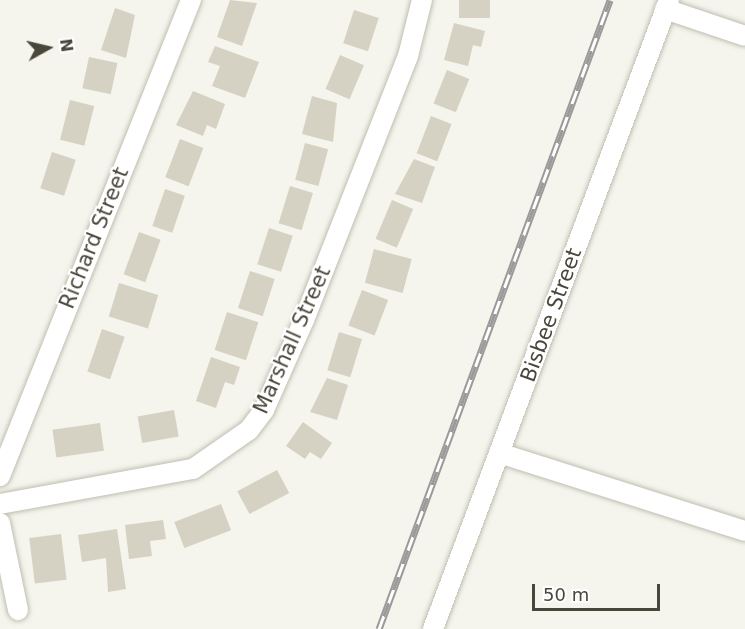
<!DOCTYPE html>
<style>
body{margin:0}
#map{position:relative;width:745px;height:629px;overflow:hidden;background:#f5f4ed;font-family:"DejaVu Sans",sans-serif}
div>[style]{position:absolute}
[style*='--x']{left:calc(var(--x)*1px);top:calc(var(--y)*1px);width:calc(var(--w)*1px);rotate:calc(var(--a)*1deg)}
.building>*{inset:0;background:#d5d2c3;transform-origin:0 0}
.roads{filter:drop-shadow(0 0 2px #bfbeb0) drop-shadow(0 0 2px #bfbeb0)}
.minor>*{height:20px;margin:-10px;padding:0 10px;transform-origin:10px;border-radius:10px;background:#fff}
.rail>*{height:7px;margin-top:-3.5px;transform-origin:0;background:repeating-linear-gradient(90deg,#fff 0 14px,#9a9a9a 0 28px);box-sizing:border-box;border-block:2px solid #9a9a9a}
span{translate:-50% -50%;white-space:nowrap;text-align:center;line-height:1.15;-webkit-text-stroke:4.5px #fff;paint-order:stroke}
.street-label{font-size:21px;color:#49463b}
.north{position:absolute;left:18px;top:18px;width:60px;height:60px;-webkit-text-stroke:4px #fff;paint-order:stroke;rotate:82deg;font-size:16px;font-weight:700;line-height:24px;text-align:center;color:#49463b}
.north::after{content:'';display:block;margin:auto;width:21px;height:27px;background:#49463b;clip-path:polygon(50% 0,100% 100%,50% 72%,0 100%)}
.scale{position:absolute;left:532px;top:584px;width:128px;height:27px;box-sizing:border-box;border:3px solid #49463b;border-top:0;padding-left:8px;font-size:18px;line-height:21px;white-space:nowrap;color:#49463b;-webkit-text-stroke:4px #fff;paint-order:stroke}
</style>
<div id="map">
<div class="building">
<div style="clip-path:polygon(230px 0,257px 3px,242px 46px,217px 37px)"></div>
<div style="left:459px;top:0;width:31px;height:18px"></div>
<div style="clip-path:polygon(115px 8px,135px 15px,126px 58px,101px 50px)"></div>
<div style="left:354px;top:10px;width:26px;height:35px;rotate:18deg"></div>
<div style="clip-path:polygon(454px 23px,485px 31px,481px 47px,473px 45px,468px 66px,444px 60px)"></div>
<div style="clip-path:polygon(215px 46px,259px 62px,245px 98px,212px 86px,220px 66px,208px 62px)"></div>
<div style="left:340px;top:55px;width:26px;height:37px;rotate:23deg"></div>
<div style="left:89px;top:57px;width:29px;height:32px;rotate:12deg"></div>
<div style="left:447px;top:70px;width:24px;height:36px;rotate:22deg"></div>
<div style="clip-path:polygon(193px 91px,225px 104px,216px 129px,207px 125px,203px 136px,176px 125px)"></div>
<div style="clip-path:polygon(312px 96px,337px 103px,333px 142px,302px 134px)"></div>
<div style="left:70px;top:100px;width:25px;height:41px;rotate:14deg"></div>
<div style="left:431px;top:116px;width:22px;height:40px;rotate:21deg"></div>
<div style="left:180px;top:139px;width:25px;height:41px;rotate:21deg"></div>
<div style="left:305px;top:143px;width:24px;height:38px;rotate:15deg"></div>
<div style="left:52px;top:152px;width:25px;height:38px;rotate:18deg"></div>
<div style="clip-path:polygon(414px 159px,435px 167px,422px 203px,395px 194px)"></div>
<div style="left:290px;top:186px;width:24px;height:39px;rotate:17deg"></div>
<div style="left:165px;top:189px;width:21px;height:39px;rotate:19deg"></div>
<div style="left:392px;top:200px;width:23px;height:42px;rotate:23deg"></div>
<div style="left:269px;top:228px;width:25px;height:38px;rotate:18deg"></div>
<div style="left:139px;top:232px;width:23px;height:45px;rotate:20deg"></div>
<div style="left:374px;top:249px;width:39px;height:35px;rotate:15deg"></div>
<div style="left:250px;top:271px;width:26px;height:39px;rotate:18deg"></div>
<div style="left:119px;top:283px;width:41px;height:35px;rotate:17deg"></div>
<div style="left:362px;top:290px;width:28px;height:38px;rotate:21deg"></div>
<div style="left:227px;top:312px;width:33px;height:40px;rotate:18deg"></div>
<div style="left:102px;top:329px;width:24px;height:45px;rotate:19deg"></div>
<div style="left:339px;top:332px;width:24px;height:40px;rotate:17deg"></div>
<div style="clip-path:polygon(211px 357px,240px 367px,234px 385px,225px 382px,216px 408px,196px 401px)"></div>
<div style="clip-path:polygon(327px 378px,348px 385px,337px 420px,310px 412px)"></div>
<div style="left:174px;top:410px;width:27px;height:37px;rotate:80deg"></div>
<div style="clip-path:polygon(303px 422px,332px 443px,321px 459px,310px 452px,305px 459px,286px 446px)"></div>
<div style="left:100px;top:423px;width:28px;height:48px;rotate:82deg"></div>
<div style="left:277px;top:470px;width:26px;height:45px;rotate:62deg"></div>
<div style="left:221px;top:504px;width:28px;height:50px;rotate:69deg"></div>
<div style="clip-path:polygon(163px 520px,166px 539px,150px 541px,152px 556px,129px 559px,125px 525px)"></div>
<div style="clip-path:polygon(117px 529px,126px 589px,108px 592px,106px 558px,82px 562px,78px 535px)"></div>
<div style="left:61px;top:534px;width:46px;height:32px;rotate:83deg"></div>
</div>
<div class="roads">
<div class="minor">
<div style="--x:665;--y:9;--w:84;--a:18.6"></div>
<div style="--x:499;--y:453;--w:258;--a:17.6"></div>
<div style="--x:0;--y:476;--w:513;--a:-68.14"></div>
<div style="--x:0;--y:504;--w:196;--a:-10.3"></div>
<div style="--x:193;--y:469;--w:68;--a:-34.9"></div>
<div style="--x:249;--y:430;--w:25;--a:-53"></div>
<div style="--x:264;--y:410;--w:98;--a:-66"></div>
<div style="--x:304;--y:320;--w:284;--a:-68.5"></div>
<div style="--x:408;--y:56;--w:58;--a:-76"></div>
<div style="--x:0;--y:523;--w:89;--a:78.3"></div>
<div style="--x:433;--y:629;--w:672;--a:-69.43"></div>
</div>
</div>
<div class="rail">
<div style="--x:379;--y:629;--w:670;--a:-69.83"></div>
</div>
<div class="street-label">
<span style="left:94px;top:238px;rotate:-68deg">Richard Street</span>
<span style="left:551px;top:315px;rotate:-70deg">Bisbee Street</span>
<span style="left:292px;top:340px;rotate:-66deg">Marshall Street</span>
</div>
<div class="north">N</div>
<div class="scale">50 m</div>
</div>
